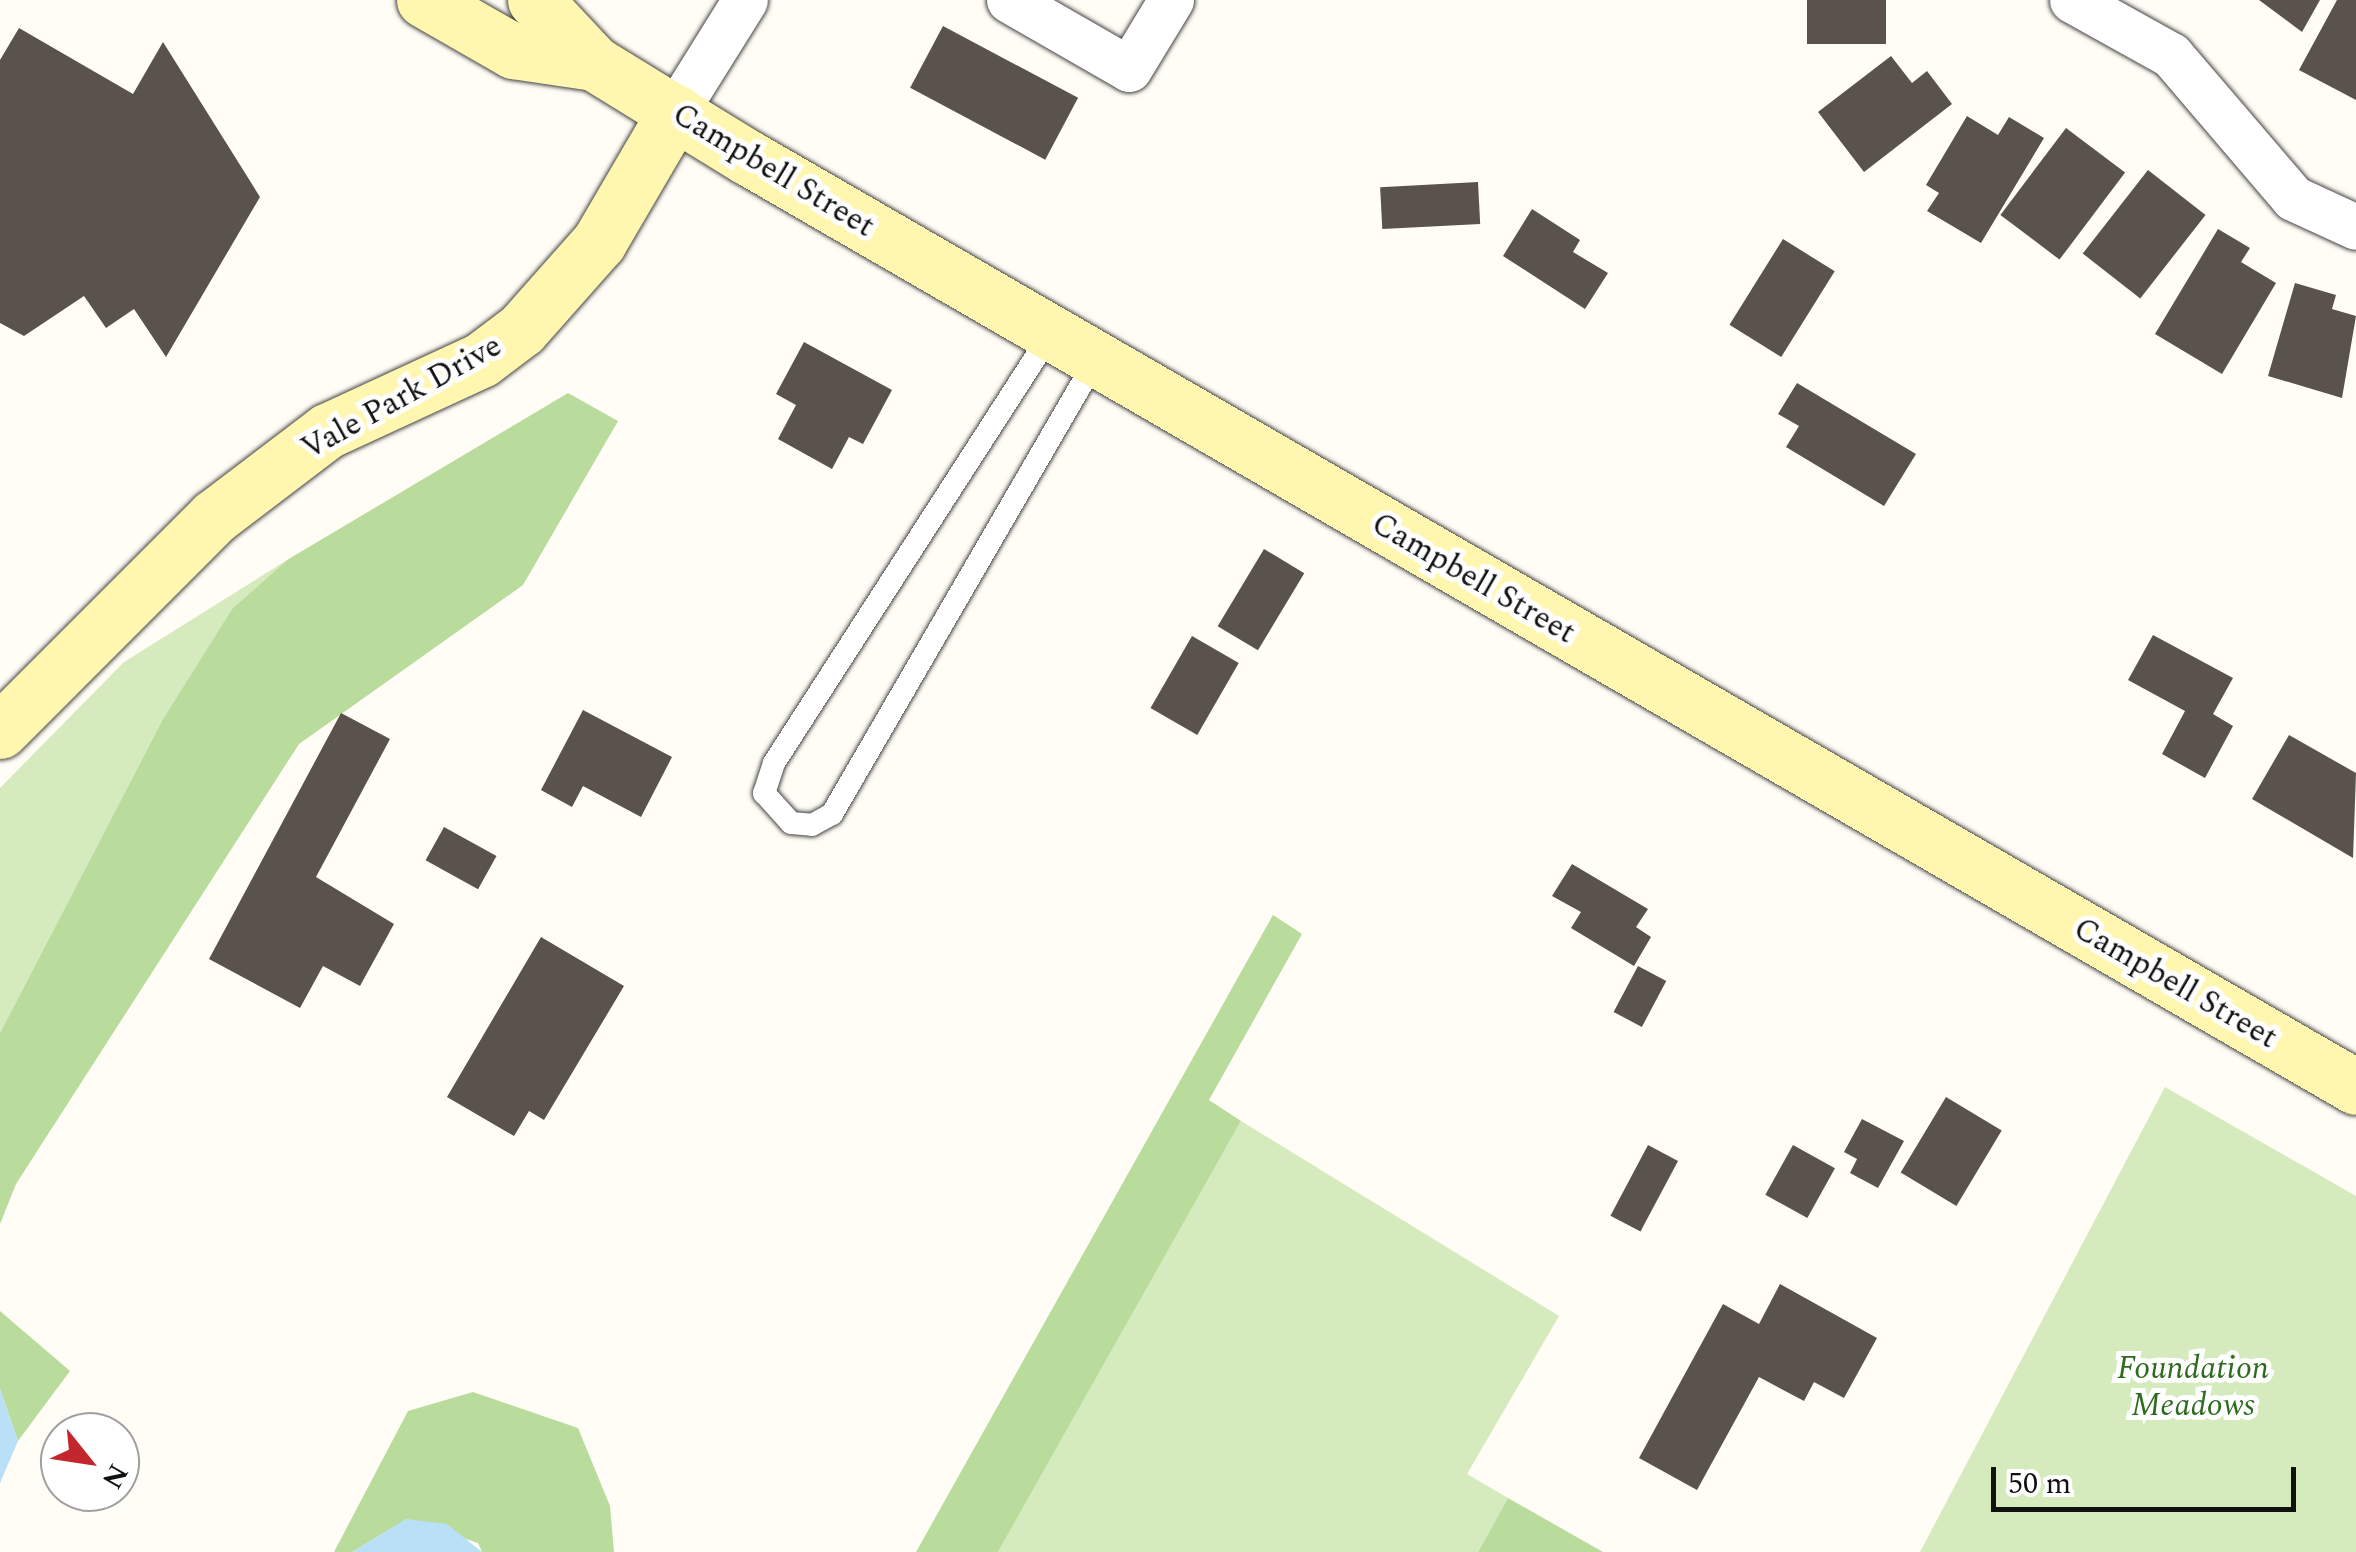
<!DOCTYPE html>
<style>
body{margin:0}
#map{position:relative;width:2356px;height:1552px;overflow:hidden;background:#fffdf5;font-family:Spectral,serif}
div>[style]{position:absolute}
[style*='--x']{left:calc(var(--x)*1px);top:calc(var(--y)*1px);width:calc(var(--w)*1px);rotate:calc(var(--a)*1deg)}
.green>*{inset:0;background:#d5ebbd}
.forest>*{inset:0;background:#b9dc9c}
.water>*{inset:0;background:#b9e0f7}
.building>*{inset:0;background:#5a524d;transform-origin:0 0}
.roads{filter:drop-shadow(0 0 2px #444) drop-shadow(0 0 2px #444)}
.lane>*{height:22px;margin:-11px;padding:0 11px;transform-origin:11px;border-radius:11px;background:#fff}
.street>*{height:45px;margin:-22.5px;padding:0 22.5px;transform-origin:22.5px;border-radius:22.5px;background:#fff}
.secondary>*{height:55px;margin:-27.5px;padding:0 27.5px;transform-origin:27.5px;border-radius:27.5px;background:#fff6b0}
span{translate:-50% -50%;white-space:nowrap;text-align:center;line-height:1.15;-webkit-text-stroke:10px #fff;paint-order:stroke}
.street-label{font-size:32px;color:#111}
.park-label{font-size:32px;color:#2f6b1f;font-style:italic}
.north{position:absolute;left:40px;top:1412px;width:100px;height:100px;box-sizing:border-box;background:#fff;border:2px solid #a0a0a0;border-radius:50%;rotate:120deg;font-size:28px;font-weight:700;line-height:40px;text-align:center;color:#111}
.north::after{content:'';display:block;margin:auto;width:35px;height:45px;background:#c4262e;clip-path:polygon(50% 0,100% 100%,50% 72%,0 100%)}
.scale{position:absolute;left:1991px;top:1467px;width:305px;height:45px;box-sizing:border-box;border:5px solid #111;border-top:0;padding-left:12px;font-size:30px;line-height:35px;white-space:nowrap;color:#111;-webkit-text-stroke:8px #fff;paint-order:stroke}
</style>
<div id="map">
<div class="green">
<div style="clip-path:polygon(287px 560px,232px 609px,163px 719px,0 1033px,0 788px,124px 662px)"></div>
<div style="clip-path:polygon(2165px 1087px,2356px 1196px,2356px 1552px,1920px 1552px)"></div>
<div style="clip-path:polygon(1241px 1121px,1559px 1316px,1467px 1474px,1508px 1498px,1478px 1552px,998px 1552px)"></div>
</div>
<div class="forest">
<div style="clip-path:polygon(568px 393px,618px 421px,523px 585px,299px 744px,16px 1184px,0 1224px,0 1033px,163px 719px,232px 609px,287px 560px)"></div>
<div style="clip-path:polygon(1273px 915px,1302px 934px,1209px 1100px,1241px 1121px,998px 1552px,916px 1552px)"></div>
<div style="clip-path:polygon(0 1311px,70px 1371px,18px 1441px,0 1389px)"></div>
<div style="clip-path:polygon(473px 1392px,578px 1428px,610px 1506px,614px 1552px,482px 1552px,478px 1543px,407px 1519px,352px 1552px,334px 1552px,408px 1411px)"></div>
<div style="clip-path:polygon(1508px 1498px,1603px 1552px,1478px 1552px)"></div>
</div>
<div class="water">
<div style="clip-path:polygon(0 1389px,18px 1441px,0 1483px)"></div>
<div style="clip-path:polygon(406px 1519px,447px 1524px,482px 1552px,352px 1552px)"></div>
</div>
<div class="building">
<div style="left:1807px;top:0;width:79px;height:44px"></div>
<div style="clip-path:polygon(2259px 0,2320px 0,2302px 32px)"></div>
<div style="clip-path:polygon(2337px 0,2356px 0,2356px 100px,2299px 70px)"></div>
<div style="left:943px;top:26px;width:153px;height:70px;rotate:28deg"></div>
<div style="clip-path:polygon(19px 28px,133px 94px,163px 42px,260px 197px,166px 357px,134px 309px,106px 328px,84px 296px,24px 336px,0 323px,0 60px)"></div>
<div style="clip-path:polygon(1891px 56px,1912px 83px,1927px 71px,1952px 104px,1864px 172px,1818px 112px)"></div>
<div style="clip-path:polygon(1967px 116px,1998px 135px,2009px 117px,2044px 138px,1981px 243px,1927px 211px,1939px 193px,1926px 185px)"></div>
<div style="left:2066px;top:128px;width:74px;height:109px;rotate:37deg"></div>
<div style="left:2148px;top:170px;width:73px;height:106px;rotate:38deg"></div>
<div style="left:1478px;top:182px;width:42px;height:98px;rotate:87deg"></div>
<div style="clip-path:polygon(1532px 209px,1580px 240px,1573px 252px,1608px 273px,1585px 309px,1503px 256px)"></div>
<div style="clip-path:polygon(2218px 229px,2250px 248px,2241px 262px,2276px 283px,2222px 374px,2155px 334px)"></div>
<div style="left:1783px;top:239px;width:61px;height:101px;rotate:32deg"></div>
<div style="clip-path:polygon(2295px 283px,2336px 295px,2332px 309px,2356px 316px,2342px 398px,2268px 376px)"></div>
<div style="clip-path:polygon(804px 342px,892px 390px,863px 444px,849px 437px,832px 469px,778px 439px,796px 405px,776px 394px)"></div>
<div style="clip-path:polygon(1797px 383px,1916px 454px,1884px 506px,1786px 447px,1799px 426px,1778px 414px)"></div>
<div style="left:1264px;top:549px;width:47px;height:90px;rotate:31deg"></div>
<div style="clip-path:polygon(2153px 635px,2233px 678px,2213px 714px,2233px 726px,2205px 778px,2162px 754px,2185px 711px,2128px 680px)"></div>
<div style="left:1192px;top:636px;width:54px;height:83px;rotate:30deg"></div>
<div style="clip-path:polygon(583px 710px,672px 757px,641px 817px,583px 786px,572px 807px,541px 790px)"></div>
<div style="clip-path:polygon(341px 713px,390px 739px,316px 877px,394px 924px,360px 986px,323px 966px,300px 1008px,209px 959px)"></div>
<div style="clip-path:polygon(2289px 735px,2356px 773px,2353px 858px,2252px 799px)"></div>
<div style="left:444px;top:827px;width:60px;height:38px;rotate:29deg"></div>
<div style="clip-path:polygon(1572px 864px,1648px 909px,1636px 927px,1651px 937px,1634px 966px,1571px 928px,1581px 912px,1552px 896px)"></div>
<div style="clip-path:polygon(541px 937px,624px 986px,544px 1120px,529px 1111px,514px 1136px,447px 1097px)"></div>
<div style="left:1638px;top:966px;width:32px;height:52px;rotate:28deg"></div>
<div style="left:1946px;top:1097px;width:65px;height:88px;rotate:31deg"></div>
<div style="clip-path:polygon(1862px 1119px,1904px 1141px,1878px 1188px,1850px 1173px,1857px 1159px,1844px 1152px)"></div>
<div style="left:1648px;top:1145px;width:34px;height:80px;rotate:28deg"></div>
<div style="left:1793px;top:1145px;width:48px;height:57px;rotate:29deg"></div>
<div style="clip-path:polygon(1780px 1284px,1877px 1338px,1844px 1398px,1814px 1382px,1804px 1401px,1759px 1377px,1697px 1490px,1639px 1458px,1723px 1304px,1759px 1324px)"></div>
</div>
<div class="roads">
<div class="lane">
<div style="--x:1050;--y:335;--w:509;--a:122.82"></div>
<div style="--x:774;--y:763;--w:32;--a:108"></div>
<div style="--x:764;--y:793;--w:40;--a:48"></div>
<div style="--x:791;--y:823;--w:21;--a:5"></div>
<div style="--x:812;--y:825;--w:23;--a:-29"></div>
<div style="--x:832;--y:814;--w:524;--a:-59.86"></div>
</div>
<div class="street">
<div style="--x:1009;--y:0;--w:138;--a:29.9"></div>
<div style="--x:1129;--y:69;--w:81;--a:-58.7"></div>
<div style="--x:2072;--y:0;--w:113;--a:29.1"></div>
<div style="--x:2171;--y:55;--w:188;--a:49.5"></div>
<div style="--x:2293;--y:198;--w:69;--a:24.7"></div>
<div style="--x:675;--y:112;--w:132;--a:-58"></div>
</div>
<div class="secondary">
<div style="--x:424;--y:0;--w:103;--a:29.8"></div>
<div style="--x:513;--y:51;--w:82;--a:8.4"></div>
<div style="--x:535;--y:0;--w:86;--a:46.9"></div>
<div style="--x:594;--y:63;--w:180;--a:31.6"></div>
<div style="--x:747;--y:157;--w:1858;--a:30.03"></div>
<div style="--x:0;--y:731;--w:303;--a:-45"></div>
<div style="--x:214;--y:517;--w:142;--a:-37.3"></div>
<div style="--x:327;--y:431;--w:170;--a:-24.8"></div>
<div style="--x:481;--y:360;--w:51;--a:-37.1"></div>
<div style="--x:522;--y:329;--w:116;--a:-48.5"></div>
<div style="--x:599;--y:242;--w:151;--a:-59.7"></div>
</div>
</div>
<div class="street-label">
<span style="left:773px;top:171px;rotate:31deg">Campbell Street</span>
<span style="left:402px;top:398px;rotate:-29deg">Vale Park Drive</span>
<span style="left:1473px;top:579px;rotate:30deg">Campbell Street</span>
<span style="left:2175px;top:984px;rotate:30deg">Campbell Street</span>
</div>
<div class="park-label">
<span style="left:2193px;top:1388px">Foundation<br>Meadows</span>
</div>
<div class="north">N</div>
<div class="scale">50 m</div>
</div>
